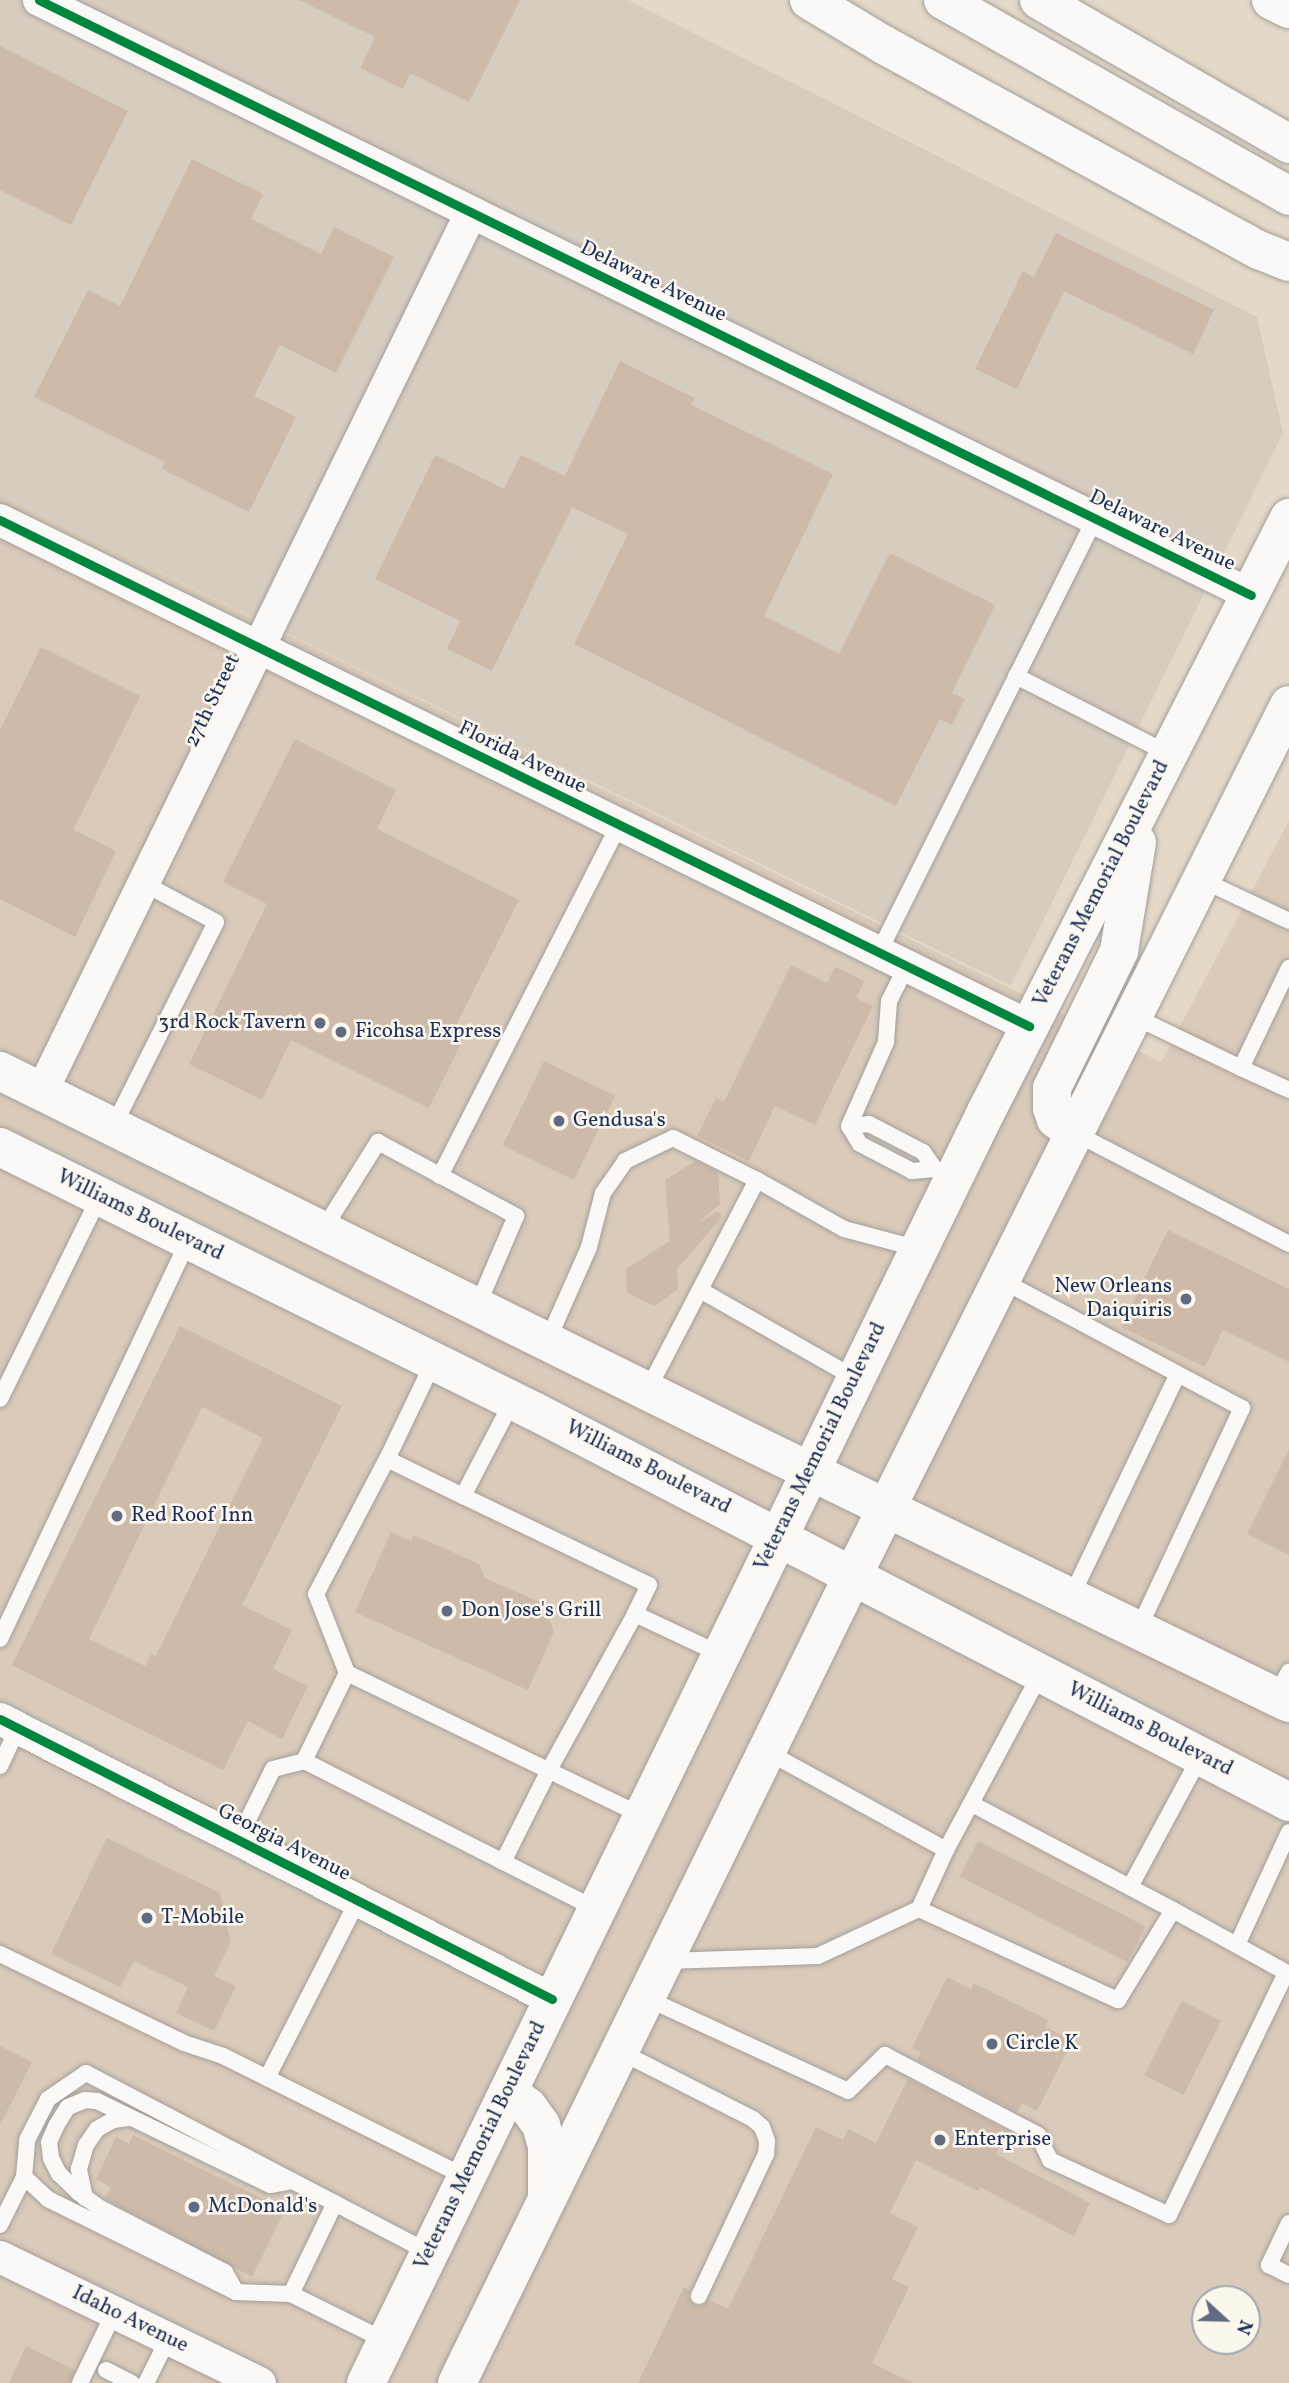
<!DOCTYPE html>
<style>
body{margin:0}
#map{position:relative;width:1289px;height:2383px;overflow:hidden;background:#e4d9c8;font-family:Vollkorn,serif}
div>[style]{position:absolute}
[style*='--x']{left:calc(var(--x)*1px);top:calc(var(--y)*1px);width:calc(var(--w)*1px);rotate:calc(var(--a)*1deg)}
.built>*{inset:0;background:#d9cab9}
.industrial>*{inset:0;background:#d7ccc0}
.building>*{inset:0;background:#cdbaa9;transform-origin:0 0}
.roads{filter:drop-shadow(0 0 2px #a39f9b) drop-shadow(0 0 2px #a39f9b)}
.lane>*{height:16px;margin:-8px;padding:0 8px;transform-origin:8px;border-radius:8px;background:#fbf9f7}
.street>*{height:32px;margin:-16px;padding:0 16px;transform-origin:16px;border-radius:16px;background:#fbf9f7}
.secondary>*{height:38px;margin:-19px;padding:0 19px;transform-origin:19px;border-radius:19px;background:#fbf9f7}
.primary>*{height:38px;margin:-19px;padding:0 19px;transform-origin:19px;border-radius:19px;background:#fbf9f7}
.highway>*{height:38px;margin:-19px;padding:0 19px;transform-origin:19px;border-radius:19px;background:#fbf9f7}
.cycleway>*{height:9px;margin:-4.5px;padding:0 4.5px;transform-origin:4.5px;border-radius:4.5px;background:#00873e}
.dots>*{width:19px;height:19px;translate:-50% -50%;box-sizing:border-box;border:4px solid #fbf7ec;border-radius:50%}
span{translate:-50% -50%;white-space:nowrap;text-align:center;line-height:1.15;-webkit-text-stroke:5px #fbf7ec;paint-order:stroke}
.street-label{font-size:21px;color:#1b2f5e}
.poi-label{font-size:21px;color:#1b2f5e}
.right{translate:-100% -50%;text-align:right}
.left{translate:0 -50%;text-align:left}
.north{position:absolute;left:1191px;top:2285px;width:70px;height:70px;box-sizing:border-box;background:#fbf7ec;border:2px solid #a1a7b3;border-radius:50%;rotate:112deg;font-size:19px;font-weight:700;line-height:28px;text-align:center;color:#1b2f5e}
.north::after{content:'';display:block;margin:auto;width:24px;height:32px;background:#616a83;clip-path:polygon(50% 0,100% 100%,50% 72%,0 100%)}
</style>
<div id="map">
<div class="built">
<div style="clip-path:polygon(evenodd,0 494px,1161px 1062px,1289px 821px,1289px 2383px,0 2383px,0 494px,1205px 2299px,1247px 2299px,1247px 2341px,1205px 2341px,1205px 2299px)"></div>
</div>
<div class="industrial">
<div style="clip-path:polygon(0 0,628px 0,1257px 317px,1283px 433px,1011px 986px,0 494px)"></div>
</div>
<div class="building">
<div style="clip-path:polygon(299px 0,520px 0,469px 102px,410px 73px,403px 89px,360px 68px,375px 37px)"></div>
<div style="clip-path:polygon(0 46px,128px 111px,71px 225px,0 190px)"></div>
<div style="clip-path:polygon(192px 159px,263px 194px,251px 219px,321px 254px,334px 227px,394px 257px,336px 373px,280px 345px,254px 396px,296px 417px,249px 512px,162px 469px,165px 462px,34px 397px,88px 290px,120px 306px)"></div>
<div style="clip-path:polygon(1056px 233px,1214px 310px,1193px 354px,1064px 291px,1017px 389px,975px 369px,1023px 271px,1034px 277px)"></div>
<div style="clip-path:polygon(620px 361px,695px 398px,691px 405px,833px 474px,764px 616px,839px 654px,890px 553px,995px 605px,952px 693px,965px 699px,952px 725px,940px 719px,896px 806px,574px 644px,628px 534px,572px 507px,492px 671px,447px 649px,460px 621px,375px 579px,435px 455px,504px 489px,521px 455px,565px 476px)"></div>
<div style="clip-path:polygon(41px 647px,140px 696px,73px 830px,116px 851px,75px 937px,0 899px,0 730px)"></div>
<div style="clip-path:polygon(295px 739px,396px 790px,377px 829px,519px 900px,454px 1029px,466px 1034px,429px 1108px,291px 1040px,262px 1100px,189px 1064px,267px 904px,223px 882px)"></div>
<div style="clip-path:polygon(791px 965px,827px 983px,835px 967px,864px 981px,856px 998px,873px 1006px,815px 1125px,775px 1106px,749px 1161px,697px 1136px,716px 1098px,724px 1102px)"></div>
<div style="left:544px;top:1061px;width:79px;height:94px;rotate:26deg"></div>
<div style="clip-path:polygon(696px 1161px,718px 1172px,720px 1204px,697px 1224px,718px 1211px,722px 1217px,677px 1269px,678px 1289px,655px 1306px,627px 1293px,626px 1269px,670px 1241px,665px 1180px)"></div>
<div style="clip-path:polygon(1168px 1230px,1289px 1289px,1289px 1362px,1223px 1330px,1205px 1367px,1121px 1327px)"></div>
<div style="clip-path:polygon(evenodd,180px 1326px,342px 1406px,242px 1605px,292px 1630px,273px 1669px,308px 1686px,282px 1739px,248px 1721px,223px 1770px,12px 1665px,180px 1326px,202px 1407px,263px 1438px,156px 1656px,151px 1654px,145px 1666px,89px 1639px,202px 1407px)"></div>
<div style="clip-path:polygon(1289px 1449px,1289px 1555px,1247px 1534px)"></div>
<div style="clip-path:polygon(391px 1532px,411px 1541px,414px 1535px,479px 1564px,485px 1578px,544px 1604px,554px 1632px,528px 1690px,355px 1612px)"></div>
<div style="clip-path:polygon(107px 1838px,220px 1893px,231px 1942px,214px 1976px,236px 1986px,214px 2031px,176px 2013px,188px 1987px,134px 1961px,120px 1987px,51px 1954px)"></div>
<div style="left:978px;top:1841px;width:188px;height:40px;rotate:27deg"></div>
<div style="clip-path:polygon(947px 1977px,971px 1989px,974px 1983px,1048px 2020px,1045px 2027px,1072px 2041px,1037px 2111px,1022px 2103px,1017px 2112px,917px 2060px,921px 2052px,912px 2048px)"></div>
<div style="left:1182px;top:2001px;width:44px;height:83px;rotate:27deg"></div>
<div style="clip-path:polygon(0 2046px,32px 2062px,0 2125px)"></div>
<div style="clip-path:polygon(908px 2079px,1008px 2131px,996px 2154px,1090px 2203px,1074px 2236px,980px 2187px,978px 2191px,916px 2160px,890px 2213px,918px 2227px,892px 2279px,909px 2287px,872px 2363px,913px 2383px,638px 2383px,684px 2287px,690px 2291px,689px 2298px,694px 2305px,701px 2306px,709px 2300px,728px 2309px,816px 2127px,843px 2140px,848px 2129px,876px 2143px)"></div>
<div style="clip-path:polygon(133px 2135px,285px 2210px,252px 2277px,105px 2199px,111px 2187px,96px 2179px,116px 2137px,129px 2144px)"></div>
<div style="clip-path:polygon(26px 2346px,75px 2370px,70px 2383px,9px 2383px)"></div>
</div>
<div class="roads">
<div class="lane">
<div style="--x:1016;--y:676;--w:172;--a:27"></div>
<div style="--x:1202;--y:880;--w:96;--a:25.2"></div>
<div style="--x:879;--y:952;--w:485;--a:-63.5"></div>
<div style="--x:1133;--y:1016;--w:120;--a:25.7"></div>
<div style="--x:1241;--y:1068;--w:111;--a:-64.4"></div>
<div style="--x:1241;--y:1068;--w:53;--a:24.6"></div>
<div style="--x:849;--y:1126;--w:92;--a:-66.2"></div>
<div style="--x:886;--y:1042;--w:41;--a:-85.8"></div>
<div style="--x:889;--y:1001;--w:39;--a:-63"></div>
<div style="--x:113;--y:1127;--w:229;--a:-63.3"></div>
<div style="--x:216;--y:922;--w:83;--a:-151.9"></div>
<div style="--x:1075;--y:1133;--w:241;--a:27.4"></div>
<div style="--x:935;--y:1169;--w:21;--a:-125"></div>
<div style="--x:923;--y:1152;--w:61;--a:-152.6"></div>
<div style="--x:869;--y:1124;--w:20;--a:174"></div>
<div style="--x:849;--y:1126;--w:21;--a:59"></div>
<div style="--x:860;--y:1144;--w:59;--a:27.4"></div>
<div style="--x:912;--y:1171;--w:23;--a:-5"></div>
<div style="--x:935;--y:1169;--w:22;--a:22"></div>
<div style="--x:440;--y:1176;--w:394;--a:-63"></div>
<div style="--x:757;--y:1180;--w:100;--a:29.4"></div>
<div style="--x:844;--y:1229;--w:78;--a:14.9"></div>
<div style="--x:323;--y:1230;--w:104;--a:-58"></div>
<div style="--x:378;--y:1142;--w:157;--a:28.2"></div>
<div style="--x:516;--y:1216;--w:99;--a:113.2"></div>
<div style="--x:1001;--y:1280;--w:273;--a:28"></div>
<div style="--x:1242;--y:1408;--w:245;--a:115.1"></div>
<div style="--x:700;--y:1290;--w:178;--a:29.6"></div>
<div style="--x:547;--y:1342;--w:104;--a:-66.1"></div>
<div style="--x:589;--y:1247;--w:56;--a:-75.5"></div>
<div style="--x:603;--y:1193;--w:39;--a:-55"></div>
<div style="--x:625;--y:1161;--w:53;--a:-25.6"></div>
<div style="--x:673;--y:1138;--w:94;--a:26.6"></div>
<div style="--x:757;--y:1180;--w:238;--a:117.5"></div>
<div style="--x:434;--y:1361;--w:109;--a:115.6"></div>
<div style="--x:387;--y:1459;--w:85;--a:26"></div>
<div style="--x:0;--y:1399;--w:226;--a:-63.8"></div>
<div style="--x:513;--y:1400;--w:108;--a:117.5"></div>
<div style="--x:463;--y:1496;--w:206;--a:25.6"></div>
<div style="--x:649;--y:1585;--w:32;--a:116"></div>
<div style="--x:1071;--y:1597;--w:247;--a:-64.4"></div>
<div style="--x:0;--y:1639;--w:441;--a:-64.7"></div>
<div style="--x:347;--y:1673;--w:85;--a:-111.4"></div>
<div style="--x:316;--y:1594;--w:153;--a:-62.3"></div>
<div style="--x:1275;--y:1697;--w:29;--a:-61"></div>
<div style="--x:766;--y:1751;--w:205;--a:28.8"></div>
<div style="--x:946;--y:1850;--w:201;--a:-61.8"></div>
<div style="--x:0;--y:1766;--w:42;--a:-64.7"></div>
<div style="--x:972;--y:1804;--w:227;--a:27.8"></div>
<div style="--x:238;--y:1840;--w:79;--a:-63.8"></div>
<div style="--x:273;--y:1769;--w:32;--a:-14"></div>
<div style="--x:503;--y:1862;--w:103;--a:-63.4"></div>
<div style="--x:549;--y:1770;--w:178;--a:-61.1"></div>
<div style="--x:635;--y:1614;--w:94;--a:25.2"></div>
<div style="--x:1130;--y:1887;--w:148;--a:-61.7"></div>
<div style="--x:596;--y:1909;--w:327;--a:-153.1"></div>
<div style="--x:304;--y:1761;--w:98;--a:-64"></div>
<div style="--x:347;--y:1673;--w:326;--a:25.8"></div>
<div style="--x:919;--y:1909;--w:65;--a:-65.4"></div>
<div style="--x:1237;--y:1945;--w:124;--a:-65.3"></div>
<div style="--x:0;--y:1954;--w:204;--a:25.8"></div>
<div style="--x:184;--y:2043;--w:41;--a:18.4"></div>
<div style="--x:223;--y:2056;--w:271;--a:26.5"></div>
<div style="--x:666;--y:1961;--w:152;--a:-1.9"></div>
<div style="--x:818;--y:1956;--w:111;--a:-25"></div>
<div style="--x:919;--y:1909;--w:219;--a:24.6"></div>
<div style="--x:1118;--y:2000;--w:105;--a:-58.6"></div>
<div style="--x:1173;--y:1910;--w:132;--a:28.9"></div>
<div style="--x:646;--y:1998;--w:222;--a:24.7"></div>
<div style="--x:848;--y:2091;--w:52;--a:-44.2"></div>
<div style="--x:885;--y:2055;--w:173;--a:27.6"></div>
<div style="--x:1038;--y:2135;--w:28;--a:64"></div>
<div style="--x:1050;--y:2160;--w:131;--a:24.8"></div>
<div style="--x:1169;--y:2215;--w:269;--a:-64.2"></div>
<div style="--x:619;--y:2051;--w:150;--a:26.9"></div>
<div style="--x:753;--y:2119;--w:12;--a:42"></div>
<div style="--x:762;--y:2127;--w:15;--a:70"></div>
<div style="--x:767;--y:2141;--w:13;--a:94"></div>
<div style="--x:766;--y:2154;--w:157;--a:115.3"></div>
<div style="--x:267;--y:2078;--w:200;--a:-62.9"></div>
<div style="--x:85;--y:2198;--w:30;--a:-102"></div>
<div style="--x:79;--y:2169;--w:25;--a:-74"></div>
<div style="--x:86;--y:2145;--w:19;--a:-55"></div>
<div style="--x:97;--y:2129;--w:18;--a:-29"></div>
<div style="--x:113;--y:2120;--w:17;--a:-7"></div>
<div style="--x:1289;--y:2223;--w:47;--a:115.5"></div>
<div style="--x:1269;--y:2265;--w:22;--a:27"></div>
<div style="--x:0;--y:2225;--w:54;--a:-63.4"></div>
<div style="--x:236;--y:2292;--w:23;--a:-119"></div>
<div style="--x:225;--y:2272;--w:140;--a:-152.9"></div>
<div style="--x:100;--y:2208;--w:26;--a:-144"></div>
<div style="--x:79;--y:2193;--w:28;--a:-136"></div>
<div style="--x:59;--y:2174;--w:18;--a:-117"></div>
<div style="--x:51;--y:2158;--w:16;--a:-97"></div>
<div style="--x:49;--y:2142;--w:17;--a:-66"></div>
<div style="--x:56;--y:2126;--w:22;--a:-58"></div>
<div style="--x:68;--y:2107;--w:18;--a:-22"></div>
<div style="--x:85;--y:2100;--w:12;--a:5"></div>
<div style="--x:97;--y:2101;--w:192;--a:25.9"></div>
<div style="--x:270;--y:2185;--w:23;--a:-10"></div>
<div style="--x:291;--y:2294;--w:101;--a:-64.2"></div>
<div style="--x:386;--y:2341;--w:106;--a:-153.7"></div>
<div style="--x:291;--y:2294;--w:55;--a:-177.9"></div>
<div style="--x:236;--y:2292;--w:210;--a:-153.7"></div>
<div style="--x:48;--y:2199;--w:33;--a:-137"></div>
<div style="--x:24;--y:2177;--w:37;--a:-85"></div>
<div style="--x:27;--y:2140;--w:46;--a:-62.9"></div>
<div style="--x:48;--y:2099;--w:46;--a:-34.4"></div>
<div style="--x:86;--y:2073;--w:387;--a:27.6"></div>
<div style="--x:106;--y:2370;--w:29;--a:27"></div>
<div style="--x:80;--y:2383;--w:78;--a:-64.1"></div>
<div style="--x:146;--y:2383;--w:49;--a:-63.4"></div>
</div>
<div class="street">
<div style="--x:39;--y:0;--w:1350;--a:26.15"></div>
<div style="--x:0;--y:520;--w:1147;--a:26.19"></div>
<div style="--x:42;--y:1091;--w:977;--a:-63.96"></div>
<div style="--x:0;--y:1719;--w:619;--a:26.9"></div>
<div style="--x:0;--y:2257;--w:289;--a:25.9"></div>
</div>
<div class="secondary">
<div style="--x:0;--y:1071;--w:843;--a:26.32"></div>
<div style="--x:756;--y:1445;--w:592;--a:25.83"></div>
<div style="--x:0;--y:1147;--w:596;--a:26.31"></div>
<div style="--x:534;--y:1411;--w:850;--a:27.38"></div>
</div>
<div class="primary">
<div style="--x:809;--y:0;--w:87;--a:31"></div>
<div style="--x:884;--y:45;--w:427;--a:28.7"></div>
<div style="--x:1259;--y:250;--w:32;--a:22"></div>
<div style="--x:1271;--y:0;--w:20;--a:27"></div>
<div style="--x:1075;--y:1133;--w:24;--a:-144"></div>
<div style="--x:1056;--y:1119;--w:12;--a:-110"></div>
<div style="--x:1052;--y:1108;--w:20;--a:-90"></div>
<div style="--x:1052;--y:1088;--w:153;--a:-63.9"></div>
<div style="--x:1119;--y:951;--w:110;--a:-80.6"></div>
<div style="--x:508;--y:2092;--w:25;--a:37"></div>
<div style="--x:528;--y:2107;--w:22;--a:54"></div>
<div style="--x:541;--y:2125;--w:22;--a:74"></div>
<div style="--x:547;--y:2146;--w:46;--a:90"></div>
<div style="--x:366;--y:2383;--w:1414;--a:-64"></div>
<div style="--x:986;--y:1112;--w:667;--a:-62.97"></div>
<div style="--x:457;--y:2383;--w:900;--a:-63.89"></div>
<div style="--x:853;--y:1575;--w:973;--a:-63.38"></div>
</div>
<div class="highway">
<div style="--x:943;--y:0;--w:398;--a:29.5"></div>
<div style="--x:1039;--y:0;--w:289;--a:29.9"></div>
</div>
</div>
<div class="cycleway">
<div style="--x:39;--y:0;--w:1350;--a:26.15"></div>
<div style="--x:0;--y:520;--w:1147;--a:26.19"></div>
<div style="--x:0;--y:1719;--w:619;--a:26.9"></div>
</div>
<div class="dots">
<div style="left:320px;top:1023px;background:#616a83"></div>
<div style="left:341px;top:1032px;background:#616a83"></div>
<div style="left:559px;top:1121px;background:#616a83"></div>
<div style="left:1186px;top:1299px;background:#616a83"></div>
<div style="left:117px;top:1516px;background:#616a83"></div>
<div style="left:447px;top:1611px;background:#616a83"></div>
<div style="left:147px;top:1918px;background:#616a83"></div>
<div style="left:992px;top:2044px;background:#616a83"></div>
<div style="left:940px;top:2140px;background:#616a83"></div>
<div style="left:194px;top:2207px;background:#616a83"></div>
</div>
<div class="street-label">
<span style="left:653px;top:282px;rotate:26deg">Delaware Avenue</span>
<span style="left:1162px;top:531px;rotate:26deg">Delaware Avenue</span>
<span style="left:213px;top:701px;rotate:-64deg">27th Street</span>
<span style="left:522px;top:758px;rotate:26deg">Florida Avenue</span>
<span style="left:1102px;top:884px;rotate:-63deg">Veterans Memorial Boulevard</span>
<span style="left:140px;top:1216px;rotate:26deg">Williams Boulevard</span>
<span style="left:821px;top:1447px;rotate:-64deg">Veterans Memorial Boulevard</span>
<span style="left:648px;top:1468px;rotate:27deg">Williams Boulevard</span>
<span style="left:1150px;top:1730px;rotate:27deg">Williams Boulevard</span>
<span style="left:284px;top:1843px;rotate:27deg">Georgia Avenue</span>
<span style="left:481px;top:2146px;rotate:-64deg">Veterans Memorial Boulevard</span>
<span style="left:130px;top:2320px;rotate:26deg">Idaho Avenue</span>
</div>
<div class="poi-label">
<span class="right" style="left:306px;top:1023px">3rd Rock Tavern</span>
<span class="left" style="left:355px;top:1032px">Ficohsa Express</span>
<span class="left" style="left:573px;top:1121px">Gendusa's</span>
<span class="right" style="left:1172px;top:1299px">New Orleans<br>Daiquiris</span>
<span class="left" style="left:131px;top:1516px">Red Roof Inn</span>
<span class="left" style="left:461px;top:1611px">Don Jose's Grill</span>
<span class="left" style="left:161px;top:1918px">T-Mobile</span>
<span class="left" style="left:1006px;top:2044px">Circle K</span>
<span class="left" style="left:954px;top:2140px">Enterprise</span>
<span class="left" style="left:208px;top:2207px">McDonald's</span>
</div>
<div class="north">N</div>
</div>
